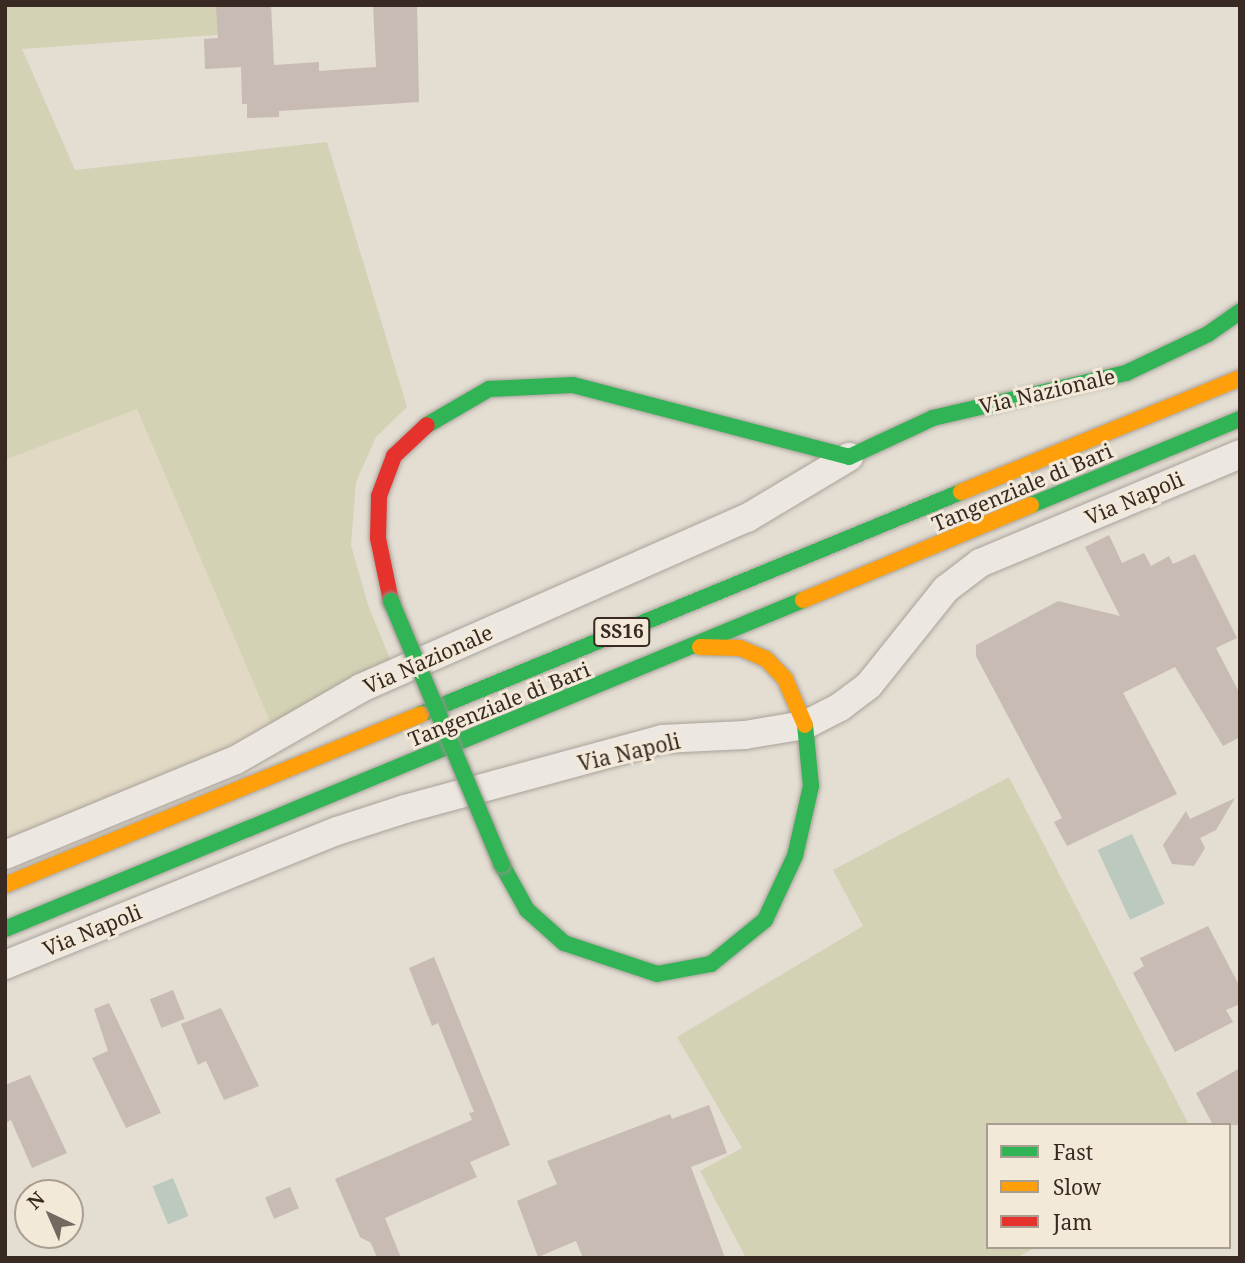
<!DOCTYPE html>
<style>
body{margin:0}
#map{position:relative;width:1245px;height:1263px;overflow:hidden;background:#e3ddd2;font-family:"Noto Serif",serif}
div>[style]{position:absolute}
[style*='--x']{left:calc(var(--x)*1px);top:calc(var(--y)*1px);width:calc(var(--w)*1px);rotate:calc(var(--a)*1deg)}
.farmland>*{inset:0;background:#e1d9c4}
.green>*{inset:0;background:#d4d2b5}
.water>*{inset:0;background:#bbc9bf;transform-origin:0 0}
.building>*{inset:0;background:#c7bbb3;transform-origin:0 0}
.roads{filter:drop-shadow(0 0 2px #a9a29a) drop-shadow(0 0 2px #a9a29a)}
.street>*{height:28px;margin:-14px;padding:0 14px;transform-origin:14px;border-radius:14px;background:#ece8e1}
.fast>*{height:16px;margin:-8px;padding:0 8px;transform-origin:8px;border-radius:8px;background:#30b455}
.slow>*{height:16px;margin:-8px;padding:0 8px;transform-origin:8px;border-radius:8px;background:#ff9f0a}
.jam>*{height:16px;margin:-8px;padding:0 8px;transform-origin:8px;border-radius:8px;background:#e5322d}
.bridges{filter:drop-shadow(0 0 2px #999289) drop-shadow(0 0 2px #999289)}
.fast-bridge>*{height:16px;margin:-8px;padding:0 8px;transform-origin:8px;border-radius:8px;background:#30b455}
span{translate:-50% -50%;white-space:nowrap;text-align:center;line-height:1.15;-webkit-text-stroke:6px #f3e9d9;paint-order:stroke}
.shield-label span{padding:2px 5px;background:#f3e9d9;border:2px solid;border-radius:5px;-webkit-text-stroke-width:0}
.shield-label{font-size:19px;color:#382a22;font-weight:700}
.street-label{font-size:21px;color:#382a22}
.frame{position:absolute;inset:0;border:7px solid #382a22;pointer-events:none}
.legend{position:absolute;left:986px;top:1123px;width:245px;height:126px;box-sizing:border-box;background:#f3e9d9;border:2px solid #a89d90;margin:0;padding:9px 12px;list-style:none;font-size:21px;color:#382a22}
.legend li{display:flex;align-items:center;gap:14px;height:35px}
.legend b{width:35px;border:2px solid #a89d90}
.north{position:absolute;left:14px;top:1179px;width:70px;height:70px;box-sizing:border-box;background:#f3e9d9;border:2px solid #a89d90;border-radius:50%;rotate:316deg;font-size:19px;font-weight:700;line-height:28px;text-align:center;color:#382a22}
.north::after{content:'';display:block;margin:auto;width:24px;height:32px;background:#746960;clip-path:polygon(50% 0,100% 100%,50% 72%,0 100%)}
</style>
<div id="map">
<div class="farmland">
<div style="clip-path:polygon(137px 409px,277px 738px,5px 845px,5px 460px)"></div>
</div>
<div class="green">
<div style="clip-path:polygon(5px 5px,240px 5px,243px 33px,22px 49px,75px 170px,327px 142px,407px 407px,376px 437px,356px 482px,351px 545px,368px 605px,400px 683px,277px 738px,137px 409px,5px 460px)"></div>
<div style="clip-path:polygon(1009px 777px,1189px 1125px,988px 1125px,988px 1247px,1036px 1247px,1016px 1258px,746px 1258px,700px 1171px,742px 1148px,677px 1037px,863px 926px,833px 870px)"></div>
</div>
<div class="water">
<div style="left:1132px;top:834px;width:77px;height:38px;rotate:65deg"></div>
<div style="left:173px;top:1178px;width:41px;height:22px;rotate:68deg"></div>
</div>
<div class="building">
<div style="clip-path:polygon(271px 5px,274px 65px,319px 62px,319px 71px,376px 67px,373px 5px,417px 5px,419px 102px,279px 111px,279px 117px,247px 118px,247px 104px,242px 104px,241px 67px,205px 69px,204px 39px,218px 38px,216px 7px)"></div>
<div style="clip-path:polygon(1109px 535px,1122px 563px,1144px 553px,1151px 566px,1169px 556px,1173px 564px,1195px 554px,1237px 638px,1216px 648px,1240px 694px,1240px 737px,1223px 746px,1175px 667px,1123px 693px,1177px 794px,1067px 846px,1054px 822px,1062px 818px,976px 656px,976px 645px,1058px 601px,1120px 616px,1085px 547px)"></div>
<div style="clip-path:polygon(1235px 798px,1216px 830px,1200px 838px,1205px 848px,1194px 866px,1172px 864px,1163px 845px,1186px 811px,1190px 819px)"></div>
<div style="clip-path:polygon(1208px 926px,1240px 987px,1240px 1004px,1226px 1010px,1233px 1022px,1175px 1052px,1133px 973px,1144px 966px,1140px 958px)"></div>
<div style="clip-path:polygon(434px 957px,510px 1145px,470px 1162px,477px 1177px,385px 1218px,401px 1258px,377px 1258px,371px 1243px,360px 1237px,335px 1179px,472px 1120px,469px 1113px,474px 1112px,438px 1023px,432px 1026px,409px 968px)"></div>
<div style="left:173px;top:990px;width:31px;height:25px;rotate:68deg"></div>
<div style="clip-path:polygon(109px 1003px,161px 1113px,126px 1128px,92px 1058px,108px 1051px,94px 1009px)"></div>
<div style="clip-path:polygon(221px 1008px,259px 1086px,224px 1100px,206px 1061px,198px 1065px,181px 1024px)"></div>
<div style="clip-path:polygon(1240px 1068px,1240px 1125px,1213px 1125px,1196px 1093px)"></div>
<div style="clip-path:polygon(30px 1075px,67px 1153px,32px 1168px,11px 1120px,5px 1123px,5px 1085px)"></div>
<div style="clip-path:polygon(709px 1105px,727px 1153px,691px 1167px,725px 1258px,583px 1258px,576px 1241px,538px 1257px,517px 1201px,557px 1184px,547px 1161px,670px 1114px,672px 1119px)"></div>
<div style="left:290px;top:1187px;width:23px;height:27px;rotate:67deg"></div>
</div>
<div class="roads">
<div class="street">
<div style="--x:5;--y:855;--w:250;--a:-22.4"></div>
<div style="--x:236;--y:760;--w:144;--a:-29.9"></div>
<div style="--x:361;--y:688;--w:422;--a:-23.8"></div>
<div style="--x:747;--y:518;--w:119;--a:-30.9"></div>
<div style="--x:5;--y:965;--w:358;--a:-22"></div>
<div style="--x:337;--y:831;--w:71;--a:-17.9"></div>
<div style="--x:405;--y:809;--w:266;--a:-15.2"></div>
<div style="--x:662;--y:739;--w:83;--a:-2.8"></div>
<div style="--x:745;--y:735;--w:61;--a:-9.5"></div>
<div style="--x:805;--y:725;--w:39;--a:-27"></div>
<div style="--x:840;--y:707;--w:36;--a:-37"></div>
<div style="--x:869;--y:685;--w:123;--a:-51.3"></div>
<div style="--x:946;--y:589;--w:43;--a:-37.4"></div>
<div style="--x:980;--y:563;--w:282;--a:-22.7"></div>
</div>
<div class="fast">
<div style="--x:427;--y:425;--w:72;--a:-30.1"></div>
<div style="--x:489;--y:389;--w:84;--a:-2.7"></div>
<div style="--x:573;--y:385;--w:285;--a:14.6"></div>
<div style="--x:849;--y:457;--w:93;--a:-24.9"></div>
<div style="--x:933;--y:418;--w:198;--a:-13.1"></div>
<div style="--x:1126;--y:373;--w:91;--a:-25.4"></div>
<div style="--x:1208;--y:334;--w:39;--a:-35"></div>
<div style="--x:1031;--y:505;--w:226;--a:-22.4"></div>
<div style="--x:421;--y:714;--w:584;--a:-22.35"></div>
<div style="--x:502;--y:865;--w:51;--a:60.9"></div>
<div style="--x:527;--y:910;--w:50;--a:41.7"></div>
<div style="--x:564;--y:943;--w:98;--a:18.4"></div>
<div style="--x:657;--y:974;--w:55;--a:-10.5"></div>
<div style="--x:711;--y:964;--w:70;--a:-39.2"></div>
<div style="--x:765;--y:920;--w:71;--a:-64.9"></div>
<div style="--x:795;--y:856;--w:72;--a:-77.1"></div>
<div style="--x:811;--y:786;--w:61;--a:-95.6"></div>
<div style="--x:5;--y:929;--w:863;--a:-22.41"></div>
</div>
<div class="slow">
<div style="--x:961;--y:492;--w:301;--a:-22.2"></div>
<div style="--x:803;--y:600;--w:247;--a:-22.6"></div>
<div style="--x:700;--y:647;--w:40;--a:1.4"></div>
<div style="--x:740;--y:648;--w:28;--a:23"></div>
<div style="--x:766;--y:659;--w:28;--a:46"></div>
<div style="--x:785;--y:679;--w:50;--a:66.5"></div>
<div style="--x:5;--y:885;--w:450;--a:-22.3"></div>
</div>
<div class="jam">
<div style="--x:391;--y:601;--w:64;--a:-101.7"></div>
<div style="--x:378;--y:538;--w:42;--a:-88.6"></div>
<div style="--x:379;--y:496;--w:43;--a:-69.4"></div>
<div style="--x:394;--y:456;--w:45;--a:-43.2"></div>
</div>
</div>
<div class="bridges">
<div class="fast-bridge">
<div style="--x:391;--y:601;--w:286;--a:67.2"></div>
</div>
</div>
<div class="shield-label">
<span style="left:622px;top:632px">SS16</span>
</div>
<div class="street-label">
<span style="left:1047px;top:391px;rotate:-13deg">Via Nazionale</span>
<span style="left:1022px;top:487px;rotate:-23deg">Tangenziale di Bari</span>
<span style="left:1134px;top:498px;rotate:-23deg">Via Napoli</span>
<span style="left:428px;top:659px;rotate:-24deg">Via Nazionale</span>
<span style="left:499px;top:704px;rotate:-22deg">Tangenziale di Bari</span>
<span style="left:629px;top:752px;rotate:-13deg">Via Napoli</span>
<span style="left:92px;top:930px;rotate:-22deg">Via Napoli</span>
</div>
<div class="frame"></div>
<ul class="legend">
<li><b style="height:9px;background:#30b455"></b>Fast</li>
<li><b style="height:9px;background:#ff9f0a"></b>Slow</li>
<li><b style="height:9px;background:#e5322d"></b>Jam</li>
</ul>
<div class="north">N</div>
</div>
